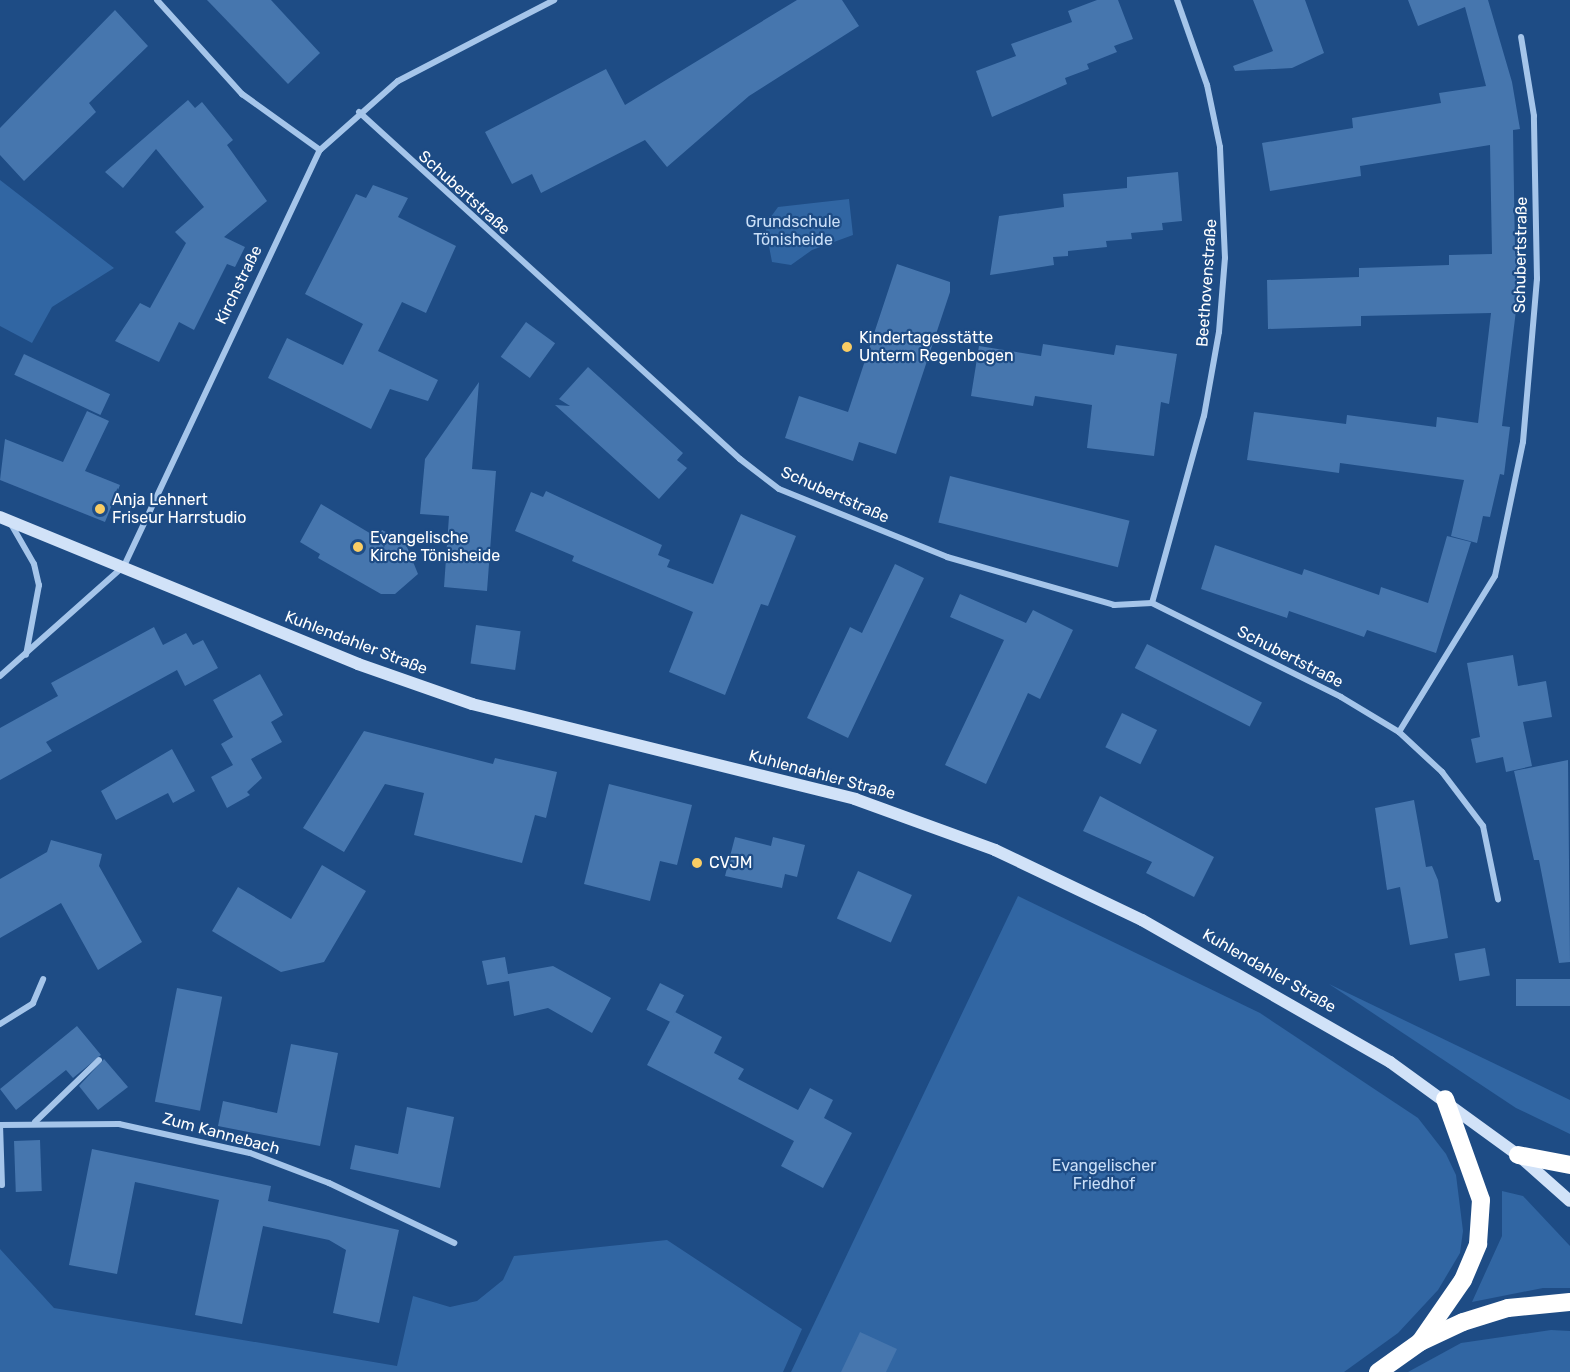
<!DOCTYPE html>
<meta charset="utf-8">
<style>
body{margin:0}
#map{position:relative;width:1570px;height:1372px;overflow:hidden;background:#1e4c85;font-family:Rubik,sans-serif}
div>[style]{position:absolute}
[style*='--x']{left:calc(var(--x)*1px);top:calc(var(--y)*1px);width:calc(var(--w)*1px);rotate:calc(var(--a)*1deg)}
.green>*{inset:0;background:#3166a3}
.building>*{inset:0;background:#4676ae;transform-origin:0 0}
.street>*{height:6px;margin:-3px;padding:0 3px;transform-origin:3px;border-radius:3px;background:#a5c5ea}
.secondary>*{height:12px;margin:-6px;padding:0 6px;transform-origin:6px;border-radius:6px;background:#d1e2f8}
.highway>*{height:18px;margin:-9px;padding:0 9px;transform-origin:9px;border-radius:9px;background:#fff}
.dots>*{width:16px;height:16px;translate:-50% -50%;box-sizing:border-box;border:3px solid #1e4c85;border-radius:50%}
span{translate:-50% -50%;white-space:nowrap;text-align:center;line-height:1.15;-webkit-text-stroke:4.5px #1e4c85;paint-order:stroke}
.street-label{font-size:16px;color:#fff}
.park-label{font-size:16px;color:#cadff8}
.poi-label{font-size:16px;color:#fff}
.left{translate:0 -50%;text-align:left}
</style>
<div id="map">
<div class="green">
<div style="clip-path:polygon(0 180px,114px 268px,52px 307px,32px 343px,0 326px)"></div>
<div style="clip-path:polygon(849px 199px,853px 235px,812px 250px,791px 265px,772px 262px,765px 225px,778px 207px)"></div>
<div style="clip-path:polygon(1018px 896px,1260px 1013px,1418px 1118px,1446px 1154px,1456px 1175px,1463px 1231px,1460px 1253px,1438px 1290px,1398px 1333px,1344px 1372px,791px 1372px)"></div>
<div style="clip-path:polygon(1329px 984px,1570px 1100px,1570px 1134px,1516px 1108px)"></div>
<div style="clip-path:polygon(1502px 1191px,1523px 1196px,1570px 1246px,1570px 1288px,1543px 1288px,1472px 1302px,1502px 1236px)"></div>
<div style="clip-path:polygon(667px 1240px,802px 1329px,783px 1372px,0 1372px,0 1249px,54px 1308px,397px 1366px,413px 1296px,450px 1307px,477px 1301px,503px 1280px,514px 1256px)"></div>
<div style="clip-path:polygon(1551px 1330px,1570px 1331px,1570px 1372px,1408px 1372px,1461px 1343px)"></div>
</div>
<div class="building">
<div style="clip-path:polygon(207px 0,271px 0,320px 53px,288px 84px)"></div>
<div style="clip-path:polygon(797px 0,842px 0,859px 26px,749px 96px,667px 167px,645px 140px,541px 193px,532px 174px,512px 184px,485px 132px,606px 69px,625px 105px)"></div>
<div style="clip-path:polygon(1097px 0,1118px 0,1133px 39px,1114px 46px,1117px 52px,1087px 64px,1089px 69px,1065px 78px,1067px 84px,992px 117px,976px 71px,1016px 56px,1011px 44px,1072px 22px,1068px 11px)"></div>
<div style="clip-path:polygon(1253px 0,1305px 0,1324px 53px,1292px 68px,1235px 71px,1233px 66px,1273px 51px)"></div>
<div style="clip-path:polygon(1408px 0,1488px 0,1512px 82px,1520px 129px,1513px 130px,1515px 254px,1522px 253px,1524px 302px,1517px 302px,1502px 426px,1510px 427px,1504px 475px,1500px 474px,1490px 517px,1483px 516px,1477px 543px,1451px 536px,1464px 480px,1340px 463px,1339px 473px,1247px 460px,1254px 412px,1346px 424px,1347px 415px,1436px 427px,1437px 417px,1478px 423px,1491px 313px,1361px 316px,1361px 326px,1268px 329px,1267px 280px,1359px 277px,1359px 268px,1449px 265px,1449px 255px,1492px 254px,1490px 145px,1360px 166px,1361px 176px,1270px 191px,1262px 143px,1353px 128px,1352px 118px,1441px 103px,1439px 93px,1486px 86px,1465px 7px,1418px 26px)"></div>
<div style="clip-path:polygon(115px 10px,148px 46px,89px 103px,96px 112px,24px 181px,0 155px,0 128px)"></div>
<div style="clip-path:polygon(188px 100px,195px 108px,202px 102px,233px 140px,227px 145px,267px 201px,224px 237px,245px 247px,235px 267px,227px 264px,194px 330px,179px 322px,159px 362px,115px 341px,140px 303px,150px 308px,186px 243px,175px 232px,204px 207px,156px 149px,123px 188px,105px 172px)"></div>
<div style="clip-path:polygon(1178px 172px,1182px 221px,1162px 223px,1163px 230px,1131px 233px,1132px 239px,1106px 241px,1107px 247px,1068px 251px,1068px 256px,1053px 257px,1054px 265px,990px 275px,999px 216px,1064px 207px,1063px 194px,1127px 188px,1127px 177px)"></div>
<div style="clip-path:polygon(373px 185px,408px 198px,398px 217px,456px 246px,426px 313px,402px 302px,378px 351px,438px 380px,428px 401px,390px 389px,371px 429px,268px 378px,287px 338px,343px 365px,363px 324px,305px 294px,356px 194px,366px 198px)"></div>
<div style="clip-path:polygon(897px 264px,950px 282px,950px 292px,896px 454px,859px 442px,853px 461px,785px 438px,799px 396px,848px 412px)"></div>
<div style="left:526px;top:322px;width:36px;height:43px;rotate:36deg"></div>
<div style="clip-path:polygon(1043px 344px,1114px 355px,1116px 345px,1177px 354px,1169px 404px,1161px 402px,1154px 456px,1087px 448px,1092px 405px,1035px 396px,1033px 406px,971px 396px,979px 346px,1041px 356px)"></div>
<div style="left:24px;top:354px;width:95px;height:23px;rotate:25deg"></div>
<div style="clip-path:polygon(588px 367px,683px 453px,677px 460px,687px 468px,659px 499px,555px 405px,570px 406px,559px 399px)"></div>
<div style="clip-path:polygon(479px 382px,472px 469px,496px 471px,487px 591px,444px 587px,449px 516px,420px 514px,425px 459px)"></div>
<div style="clip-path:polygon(87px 411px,109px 421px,85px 471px,120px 485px,105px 522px,0 480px,5px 439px,63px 462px)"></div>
<div style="left:950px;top:476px;width:185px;height:48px;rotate:14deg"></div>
<div style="clip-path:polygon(546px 491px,662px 545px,658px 555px,670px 560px,667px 567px,713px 584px,741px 514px,796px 536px,768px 606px,761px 604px,725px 695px,669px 672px,693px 612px,572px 561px,574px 556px,515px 531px,531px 492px,543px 497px)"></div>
<div style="clip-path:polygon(321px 504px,378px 538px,382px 530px,405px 542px,418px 574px,395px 594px,381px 594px,318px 558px,320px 554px,300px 542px)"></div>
<div style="clip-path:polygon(1447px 536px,1471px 542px,1436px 653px,1367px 630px,1364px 637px,1289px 611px,1287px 618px,1201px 589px,1215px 545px,1302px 575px,1304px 569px,1379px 595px,1381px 587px,1428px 603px)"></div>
<div style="clip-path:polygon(895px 564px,924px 578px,848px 738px,807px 718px,850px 627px,862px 633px)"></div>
<div style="clip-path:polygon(960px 594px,1026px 623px,1033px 610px,1073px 630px,1040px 699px,1028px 693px,986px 784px,945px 765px,1004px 640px,950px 617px)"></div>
<div style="left:476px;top:625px;width:45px;height:39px;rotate:8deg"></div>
<div style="clip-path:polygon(154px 627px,163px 645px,186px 633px,193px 645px,203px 640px,218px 668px,185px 686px,177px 670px,46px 742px,52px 751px,0 780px,0 728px,58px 696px,51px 683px)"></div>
<div style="left:1147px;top:644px;width:129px;height:27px;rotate:27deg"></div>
<div style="clip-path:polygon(1513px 655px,1518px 686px,1546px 681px,1552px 717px,1523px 722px,1532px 766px,1506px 772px,1503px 757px,1476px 763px,1471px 739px,1480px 737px,1467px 663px)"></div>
<div style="clip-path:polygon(260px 674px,283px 715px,271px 722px,282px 742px,251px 759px,262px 778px,247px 792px,250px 795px,227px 808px,211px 777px,233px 765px,221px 744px,233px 737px,213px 700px)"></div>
<div style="left:1122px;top:713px;width:39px;height:38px;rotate:26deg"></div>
<div style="clip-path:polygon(364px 731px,493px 764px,495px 758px,557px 772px,546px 818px,535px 815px,522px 863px,414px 835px,424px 793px,385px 784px,344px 852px,303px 828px)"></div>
<div style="clip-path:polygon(172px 749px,195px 791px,173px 803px,168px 793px,116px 820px,101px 791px)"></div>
<div style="clip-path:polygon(1568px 760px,1570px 962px,1559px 963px,1539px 860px,1534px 860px,1514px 771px)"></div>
<div style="clip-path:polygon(609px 784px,692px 805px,677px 865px,660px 861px,650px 901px,584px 884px)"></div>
<div style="clip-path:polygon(1100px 796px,1214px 857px,1194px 897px,1146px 873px,1152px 862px,1083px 831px)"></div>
<div style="clip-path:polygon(1414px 800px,1426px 867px,1432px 866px,1438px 880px,1448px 938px,1410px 945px,1400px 887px,1387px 890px,1375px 808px)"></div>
<div style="clip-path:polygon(735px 837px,771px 846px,773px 837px,805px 845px,797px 877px,785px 874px,782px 888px,725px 876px)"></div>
<div style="clip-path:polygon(51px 840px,102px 854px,99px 866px,142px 942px,98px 970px,61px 903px,0 938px,0 879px,47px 852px)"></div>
<div style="clip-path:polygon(322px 865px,366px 891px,324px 962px,281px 972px,212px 931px,238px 887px,291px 919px)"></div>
<div style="left:858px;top:871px;width:59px;height:52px;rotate:24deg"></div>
<div style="left:1485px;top:948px;width:28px;height:31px;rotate:80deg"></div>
<div style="clip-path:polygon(505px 957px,508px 974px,553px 966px,611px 998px,592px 1033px,548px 1008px,514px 1016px,509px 981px,487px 985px,482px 961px)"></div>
<div style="left:1570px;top:979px;width:27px;height:54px;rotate:90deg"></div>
<div style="left:660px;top:983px;width:27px;height:30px;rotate:27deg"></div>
<div style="left:177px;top:988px;width:46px;height:116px;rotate:11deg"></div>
<div style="clip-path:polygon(675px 1012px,722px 1037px,714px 1053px,744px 1069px,738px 1079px,798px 1110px,810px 1088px,833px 1100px,824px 1118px,852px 1133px,823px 1188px,781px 1166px,794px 1141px,647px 1065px)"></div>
<div style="clip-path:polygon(77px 1026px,101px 1055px,73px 1078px,66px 1070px,16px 1110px,0 1089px)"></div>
<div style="clip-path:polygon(291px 1044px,338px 1053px,320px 1146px,218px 1126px,223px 1101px,277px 1113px)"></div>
<div style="clip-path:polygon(104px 1059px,128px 1087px,98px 1110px,79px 1086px)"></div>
<div style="clip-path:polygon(407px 1107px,454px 1117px,440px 1188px,350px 1169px,355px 1145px,398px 1154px)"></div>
<div style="left:40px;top:1140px;width:51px;height:26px;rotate:88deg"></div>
<div style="clip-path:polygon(92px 1149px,271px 1186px,268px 1201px,399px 1230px,379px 1323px,333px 1313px,346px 1250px,329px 1240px,263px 1226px,242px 1324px,195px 1315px,219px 1200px,135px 1182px,117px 1274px,69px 1265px)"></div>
<div style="clip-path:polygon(860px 1332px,897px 1349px,886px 1372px,841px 1372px)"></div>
</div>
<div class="street">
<div style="--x:157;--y:0;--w:127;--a:47.9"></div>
<div style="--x:242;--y:94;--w:96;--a:35.7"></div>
<div style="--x:359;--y:112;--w:515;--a:42.33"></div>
<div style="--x:740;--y:459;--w:49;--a:37.6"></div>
<div style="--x:779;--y:489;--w:181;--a:22"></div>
<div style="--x:947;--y:557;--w:174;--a:16"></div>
<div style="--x:1114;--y:605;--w:38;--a:-3"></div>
<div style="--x:1152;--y:603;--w:211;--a:26.4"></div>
<div style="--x:1341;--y:697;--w:68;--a:31.1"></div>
<div style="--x:1399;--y:732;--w:59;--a:42.9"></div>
<div style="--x:1442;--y:772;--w:68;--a:52.8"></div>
<div style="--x:1483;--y:826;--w:75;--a:78.4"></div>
<div style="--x:11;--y:524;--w:46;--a:60.1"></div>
<div style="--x:34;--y:564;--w:22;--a:77"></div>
<div style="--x:39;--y:585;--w:71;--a:100.5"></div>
<div style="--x:1152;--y:603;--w:194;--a:-74.5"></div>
<div style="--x:1204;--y:416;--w:85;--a:-79.9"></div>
<div style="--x:1219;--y:332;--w:74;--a:-85.4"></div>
<div style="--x:1225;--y:258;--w:111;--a:-92.6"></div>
<div style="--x:1220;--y:147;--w:63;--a:-101.8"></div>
<div style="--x:1207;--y:85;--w:90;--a:-109.4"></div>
<div style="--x:0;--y:676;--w:166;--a:-41.6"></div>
<div style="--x:124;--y:566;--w:460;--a:-64.8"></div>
<div style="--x:320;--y:150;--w:104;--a:-41.5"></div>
<div style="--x:398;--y:81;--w:176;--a:-27.4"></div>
<div style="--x:1399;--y:732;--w:183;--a:-58.4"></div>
<div style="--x:1495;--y:576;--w:137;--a:-78.2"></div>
<div style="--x:1523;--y:442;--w:164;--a:-85.1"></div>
<div style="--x:1537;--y:279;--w:163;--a:-91.1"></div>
<div style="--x:1534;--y:116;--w:80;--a:-99.3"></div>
<div style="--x:0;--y:1024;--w:39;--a:-32"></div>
<div style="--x:33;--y:1003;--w:26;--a:-67"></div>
<div style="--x:35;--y:1122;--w:89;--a:-44.1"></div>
<div style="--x:2;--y:1185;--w:60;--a:-91.9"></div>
<div style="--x:0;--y:1125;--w:119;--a:-0.5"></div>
<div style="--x:119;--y:1124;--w:134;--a:12.5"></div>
<div style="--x:250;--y:1153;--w:85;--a:20.8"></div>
<div style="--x:329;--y:1183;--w:139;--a:25.6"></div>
</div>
<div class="secondary">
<div style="--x:0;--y:517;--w:387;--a:22.3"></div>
<div style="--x:358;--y:664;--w:121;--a:19.3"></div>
<div style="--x:472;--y:704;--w:395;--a:13.9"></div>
<div style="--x:855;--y:799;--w:149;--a:20"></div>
<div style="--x:995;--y:850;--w:163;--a:25.5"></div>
<div style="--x:1142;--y:920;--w:286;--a:29.8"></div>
<div style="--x:1390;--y:1062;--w:158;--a:36"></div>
<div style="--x:1518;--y:1155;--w:69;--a:41.5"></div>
</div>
<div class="highway">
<div style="--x:1518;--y:1155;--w:53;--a:10.9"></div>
<div style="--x:1420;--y:1342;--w:75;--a:-55.3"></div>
<div style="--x:1463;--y:1280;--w:39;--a:-67"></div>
<div style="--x:1478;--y:1244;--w:44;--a:-86.1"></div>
<div style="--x:1481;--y:1200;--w:107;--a:-109.6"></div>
<div style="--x:1378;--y:1372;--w:52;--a:-35.5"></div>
<div style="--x:1420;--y:1342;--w:47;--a:-24.9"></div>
<div style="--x:1463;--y:1322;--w:47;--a:-17.3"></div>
<div style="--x:1508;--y:1308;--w:62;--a:-5.5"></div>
</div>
<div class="dots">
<div style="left:847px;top:347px;background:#facd64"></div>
<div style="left:100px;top:509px;background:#facd64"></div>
<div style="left:358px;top:547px;background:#facd64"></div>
<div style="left:697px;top:863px;background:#facd64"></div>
</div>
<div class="street-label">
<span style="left:464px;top:193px;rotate:42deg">Schubertstraße</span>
<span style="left:1521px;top:255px;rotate:-89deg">Schubertstraße</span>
<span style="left:1207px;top:283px;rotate:-86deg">Beethovenstraße</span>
<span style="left:239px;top:285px;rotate:-64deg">Kirchstraße</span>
<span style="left:835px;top:495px;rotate:24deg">Schubertstraße</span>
<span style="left:356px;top:643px;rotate:21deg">Kuhlendahler Straße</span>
<span style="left:1290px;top:657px;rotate:27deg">Schubertstraße</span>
<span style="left:822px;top:775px;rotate:15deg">Kuhlendahler Straße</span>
<span style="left:1269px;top:971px;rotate:30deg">Kuhlendahler Straße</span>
<span style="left:221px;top:1134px;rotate:15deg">Zum Kannebach</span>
</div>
<div class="park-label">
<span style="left:793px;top:231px">Grundschule<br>Tönisheide</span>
<span style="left:1104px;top:1175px">Evangelischer<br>Friedhof</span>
</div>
<div class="poi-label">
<span class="left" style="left:859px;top:347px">Kindertagesstätte<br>Unterm Regenbogen</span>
<span class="left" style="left:112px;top:509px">Anja Lehnert<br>Friseur Harrstudio</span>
<span class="left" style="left:370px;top:547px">Evangelische<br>Kirche Tönisheide</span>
<span class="left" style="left:709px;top:863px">CVJM</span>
</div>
</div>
